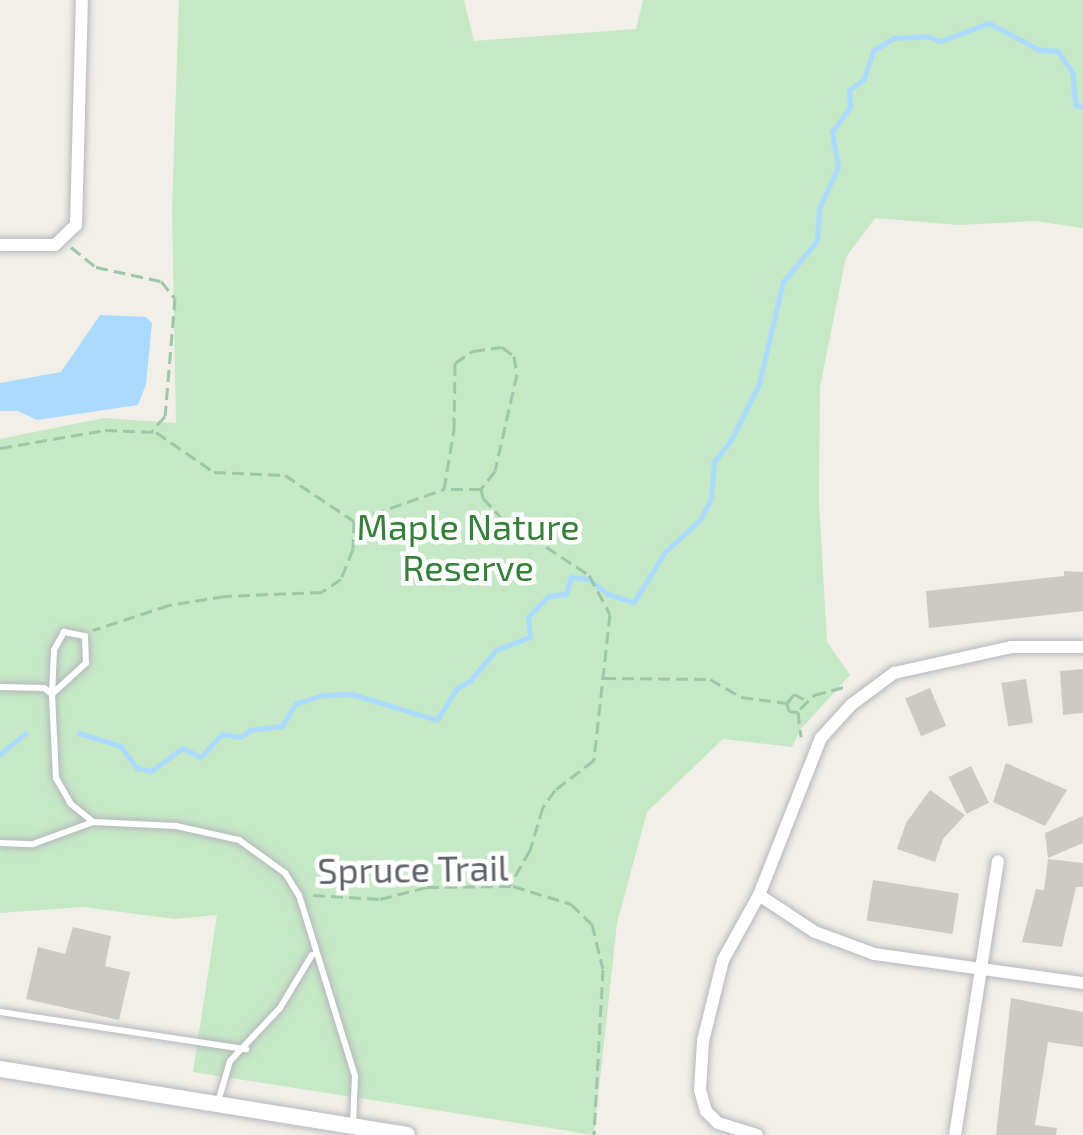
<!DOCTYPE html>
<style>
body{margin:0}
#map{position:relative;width:1083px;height:1135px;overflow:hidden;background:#f1efe8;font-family:"Exo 2",sans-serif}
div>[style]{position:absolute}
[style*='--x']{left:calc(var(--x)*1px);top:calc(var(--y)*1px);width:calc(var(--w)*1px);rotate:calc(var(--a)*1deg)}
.green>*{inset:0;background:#c5e8c5}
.water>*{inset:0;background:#aadaff}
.stream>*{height:4.5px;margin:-2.25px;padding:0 2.25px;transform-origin:2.25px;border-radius:2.25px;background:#aadaff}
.building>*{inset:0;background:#cccac5;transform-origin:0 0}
.path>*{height:3px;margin-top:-1.5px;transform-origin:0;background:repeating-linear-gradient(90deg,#9cc7a9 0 12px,transparent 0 18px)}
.roads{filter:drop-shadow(0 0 3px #b5b8bc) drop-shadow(0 0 3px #b5b8bc)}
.lane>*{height:6px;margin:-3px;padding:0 3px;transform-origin:3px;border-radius:3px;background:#fff}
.street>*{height:12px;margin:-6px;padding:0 6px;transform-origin:6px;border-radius:6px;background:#fff}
.secondary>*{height:16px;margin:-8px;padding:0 8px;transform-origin:8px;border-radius:8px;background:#fff}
span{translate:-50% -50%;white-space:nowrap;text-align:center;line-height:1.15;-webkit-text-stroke:9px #fff;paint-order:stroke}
.park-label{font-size:36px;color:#348238}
.street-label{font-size:36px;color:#5f6368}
</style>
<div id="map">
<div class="green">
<div style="clip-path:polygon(179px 0,464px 0,474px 41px,636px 29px,643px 0,1083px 0,1083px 228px,1035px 221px,959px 225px,875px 218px,846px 257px,820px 387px,819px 502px,827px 642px,850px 675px,801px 729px,792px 747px,723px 739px,647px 812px,617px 923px,594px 1135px,193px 1072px,217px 915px,175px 919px,83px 907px,0 913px,0 439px,104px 418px,176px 423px,172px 209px)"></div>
</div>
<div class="water">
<div style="clip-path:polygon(100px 315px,146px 317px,152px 323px,146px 384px,138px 405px,37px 420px,18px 411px,0 411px,0 383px,61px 372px)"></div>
</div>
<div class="stream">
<div style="--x:79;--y:733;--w:44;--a:17.2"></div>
<div style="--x:121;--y:746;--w:27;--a:54"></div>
<div style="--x:137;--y:768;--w:14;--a:12"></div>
<div style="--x:151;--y:771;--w:39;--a:-36"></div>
<div style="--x:183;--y:748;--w:20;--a:27"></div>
<div style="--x:201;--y:757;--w:31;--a:-48"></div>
<div style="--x:222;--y:734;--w:19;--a:9"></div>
<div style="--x:241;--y:737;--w:11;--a:-38"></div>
<div style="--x:250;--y:730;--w:32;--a:-7"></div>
<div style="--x:282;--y:726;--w:26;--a:-59"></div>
<div style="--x:295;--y:704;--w:29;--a:-18"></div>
<div style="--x:323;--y:695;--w:29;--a:-2"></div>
<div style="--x:352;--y:694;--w:89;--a:17"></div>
<div style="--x:437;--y:720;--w:36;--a:-58"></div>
<div style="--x:456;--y:689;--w:16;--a:-30"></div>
<div style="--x:470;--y:681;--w:40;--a:-50"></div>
<div style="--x:496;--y:650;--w:36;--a:-21"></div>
<div style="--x:530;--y:637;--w:20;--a:-96"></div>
<div style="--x:528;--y:617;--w:29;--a:-46"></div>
<div style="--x:548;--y:596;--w:18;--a:-6"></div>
<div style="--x:566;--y:594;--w:18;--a:-74"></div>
<div style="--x:571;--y:577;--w:18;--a:6"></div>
<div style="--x:589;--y:579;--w:24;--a:38"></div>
<div style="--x:608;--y:594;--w:27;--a:17"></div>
<div style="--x:634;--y:602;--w:59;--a:-58.2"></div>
<div style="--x:665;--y:552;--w:47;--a:-42.4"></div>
<div style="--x:700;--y:520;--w:25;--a:-63"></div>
<div style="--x:711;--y:498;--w:36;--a:-85"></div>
<div style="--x:714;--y:462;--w:28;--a:-52"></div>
<div style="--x:731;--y:440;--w:63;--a:-63.4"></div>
<div style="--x:759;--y:384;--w:105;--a:-76.8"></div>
<div style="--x:783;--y:282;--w:53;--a:-50.3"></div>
<div style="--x:817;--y:241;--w:32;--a:-86"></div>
<div style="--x:819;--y:209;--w:46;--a:-65.7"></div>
<div style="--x:838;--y:167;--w:36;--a:-100"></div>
<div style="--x:832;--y:132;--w:31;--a:-54"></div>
<div style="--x:850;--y:107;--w:17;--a:-93"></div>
<div style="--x:849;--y:90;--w:19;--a:-36"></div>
<div style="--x:864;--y:79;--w:29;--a:-72"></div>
<div style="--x:873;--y:51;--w:25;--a:-32"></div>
<div style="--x:894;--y:38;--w:33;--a:-3"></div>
<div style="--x:927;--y:36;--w:15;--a:20"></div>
<div style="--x:941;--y:41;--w:51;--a:-20.6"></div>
<div style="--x:989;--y:23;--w:58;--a:27.9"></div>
<div style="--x:1040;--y:50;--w:18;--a:3"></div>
<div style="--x:1058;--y:51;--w:27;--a:56"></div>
<div style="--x:1073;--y:73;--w:32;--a:85"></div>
<div style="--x:1076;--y:105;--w:7;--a:16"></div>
<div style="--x:0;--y:754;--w:33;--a:-39"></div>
</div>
<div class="building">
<div style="clip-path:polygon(1064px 571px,1083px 572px,1083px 611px,929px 628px,926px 591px,1064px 576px)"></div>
<div style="clip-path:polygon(1083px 669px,1083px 713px,1063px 715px,1060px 671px)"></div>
<div style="left:1026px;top:679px;width:44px;height:25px;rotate:81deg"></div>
<div style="left:930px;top:688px;width:41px;height:27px;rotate:67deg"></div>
<div style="clip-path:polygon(1006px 763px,1067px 790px,1045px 826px,993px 802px)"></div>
<div style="left:971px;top:766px;width:41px;height:25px;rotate:64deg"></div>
<div style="clip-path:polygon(930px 790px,965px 815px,943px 839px,935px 862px,897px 849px,906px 823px)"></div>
<div style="clip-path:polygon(1083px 816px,1083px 843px,1048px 858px,1045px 833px)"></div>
<div style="clip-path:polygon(1048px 859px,1083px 863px,1083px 887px,1076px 887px,1062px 947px,1022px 942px,1036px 889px,1044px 890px)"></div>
<div style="left:873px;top:880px;width:87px;height:41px;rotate:9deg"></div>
<div style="clip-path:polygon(73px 927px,111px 936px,105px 966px,130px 972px,119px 1020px,26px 999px,38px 947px,65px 954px)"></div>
<div style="clip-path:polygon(1011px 998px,1083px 1012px,1083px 1047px,1048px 1042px,1035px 1125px,1057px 1128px,1056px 1135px,996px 1135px)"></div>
</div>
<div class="path">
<div style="--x:71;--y:247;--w:32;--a:39"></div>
<div style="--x:96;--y:267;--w:66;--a:12.2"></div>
<div style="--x:161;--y:281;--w:22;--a:51"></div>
<div style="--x:175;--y:298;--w:118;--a:94.8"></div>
<div style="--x:165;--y:416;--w:20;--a:131"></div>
<div style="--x:0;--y:448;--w:107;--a:-9.7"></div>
<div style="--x:105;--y:430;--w:51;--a:2.2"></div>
<div style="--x:156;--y:432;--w:70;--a:34.6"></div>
<div style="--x:214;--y:472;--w:71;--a:2.4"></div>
<div style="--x:285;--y:475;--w:83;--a:33.7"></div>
<div style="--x:354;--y:521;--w:28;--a:92"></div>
<div style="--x:353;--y:549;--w:32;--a:112"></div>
<div style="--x:341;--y:579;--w:23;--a:146"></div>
<div style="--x:322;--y:592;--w:97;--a:177.6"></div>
<div style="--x:225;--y:596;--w:57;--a:170.9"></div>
<div style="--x:169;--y:605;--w:80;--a:161.8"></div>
<div style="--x:481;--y:489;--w:9;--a:77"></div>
<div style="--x:483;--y:498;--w:26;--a:47"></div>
<div style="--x:501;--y:517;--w:105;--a:33.4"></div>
<div style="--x:589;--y:575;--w:44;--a:61.7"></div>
<div style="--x:610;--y:614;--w:147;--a:96.3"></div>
<div style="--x:594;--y:760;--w:49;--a:142.4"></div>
<div style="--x:555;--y:790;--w:21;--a:125"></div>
<div style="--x:543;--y:807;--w:45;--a:106.8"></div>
<div style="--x:530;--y:850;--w:40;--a:119.7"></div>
<div style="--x:356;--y:520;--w:93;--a:-19.4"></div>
<div style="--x:444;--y:489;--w:61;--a:-80.5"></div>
<div style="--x:454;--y:429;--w:66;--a:-89.1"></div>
<div style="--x:455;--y:363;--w:22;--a:-34"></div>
<div style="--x:473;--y:351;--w:29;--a:-8"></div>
<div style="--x:502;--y:347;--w:15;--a:37"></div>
<div style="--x:514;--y:356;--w:18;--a:81"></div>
<div style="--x:517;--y:374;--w:99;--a:102.8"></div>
<div style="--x:495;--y:471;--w:23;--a:128"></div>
<div style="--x:481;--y:489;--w:37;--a:180"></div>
<div style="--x:604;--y:678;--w:106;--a:0.5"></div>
<div style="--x:710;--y:679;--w:36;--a:30"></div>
<div style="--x:741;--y:697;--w:46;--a:7.4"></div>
<div style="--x:787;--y:703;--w:8;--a:76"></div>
<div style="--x:789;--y:711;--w:9;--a:6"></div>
<div style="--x:798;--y:712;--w:25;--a:83"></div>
<div style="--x:787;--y:703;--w:11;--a:-52"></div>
<div style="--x:794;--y:694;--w:11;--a:27"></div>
<div style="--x:800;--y:709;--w:20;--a:-45"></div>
<div style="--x:814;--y:695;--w:31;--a:-15"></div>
<div style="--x:313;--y:895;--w:67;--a:3.4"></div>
<div style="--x:380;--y:899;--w:49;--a:-14.3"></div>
<div style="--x:427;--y:887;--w:86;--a:-0.7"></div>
<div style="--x:513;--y:886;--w:61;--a:17.2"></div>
<div style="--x:571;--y:904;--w:29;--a:44"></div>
<div style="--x:592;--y:924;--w:46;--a:76.3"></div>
<div style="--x:603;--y:969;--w:166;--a:93.1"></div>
</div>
<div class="roads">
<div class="lane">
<div style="--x:64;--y:632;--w:21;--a:11"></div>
<div style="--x:85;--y:636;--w:27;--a:88"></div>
<div style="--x:86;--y:663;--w:46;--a:137.6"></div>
<div style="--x:52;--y:694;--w:44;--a:-87.4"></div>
<div style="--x:54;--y:650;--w:21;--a:-61"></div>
<div style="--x:0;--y:687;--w:44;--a:1.3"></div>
<div style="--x:44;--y:688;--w:10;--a:37"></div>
<div style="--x:52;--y:694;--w:84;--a:87.3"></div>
<div style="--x:56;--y:778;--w:30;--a:60"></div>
<div style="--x:71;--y:804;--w:28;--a:39"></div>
<div style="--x:0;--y:843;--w:33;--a:2"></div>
<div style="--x:33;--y:844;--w:64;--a:-20.1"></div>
<div style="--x:93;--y:822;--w:83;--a:2.8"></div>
<div style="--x:176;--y:826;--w:65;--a:12.5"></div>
<div style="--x:239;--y:840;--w:57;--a:35.7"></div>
<div style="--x:285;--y:873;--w:26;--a:58"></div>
<div style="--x:299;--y:895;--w:189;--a:72.8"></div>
<div style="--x:355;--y:1076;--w:47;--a:92.4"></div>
<div style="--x:0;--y:1012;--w:249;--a:8.6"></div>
<div style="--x:218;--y:1102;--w:43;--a:-73.7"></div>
<div style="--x:230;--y:1061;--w:73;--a:-46.7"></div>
<div style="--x:280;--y:1008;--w:62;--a:-58.9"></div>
</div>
<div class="street">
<div style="--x:0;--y:245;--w:55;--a:0"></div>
<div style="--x:55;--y:245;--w:29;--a:-44"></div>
<div style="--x:76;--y:225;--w:225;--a:-88.5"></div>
<div style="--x:759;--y:895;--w:67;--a:33.5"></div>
<div style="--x:815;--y:932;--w:63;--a:20.4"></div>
<div style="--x:874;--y:954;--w:211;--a:7.9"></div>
<div style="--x:757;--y:1135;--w:41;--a:-162.9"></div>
<div style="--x:718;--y:1123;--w:17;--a:-135"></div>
<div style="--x:706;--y:1111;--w:22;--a:-106"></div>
<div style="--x:700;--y:1090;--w:49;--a:-86.5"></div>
<div style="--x:703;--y:1041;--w:83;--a:-76.1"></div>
<div style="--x:723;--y:960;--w:74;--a:-61"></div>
<div style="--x:759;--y:895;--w:169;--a:-68.5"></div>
<div style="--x:821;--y:738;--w:45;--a:-47.7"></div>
<div style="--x:851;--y:705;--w:54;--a:-36.7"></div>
<div style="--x:894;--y:673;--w:120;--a:-12.5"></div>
<div style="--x:1011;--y:647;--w:72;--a:0"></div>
<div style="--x:955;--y:1135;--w:277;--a:-81.1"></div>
</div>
<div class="secondary">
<div style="--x:0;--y:1069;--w:412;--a:9.2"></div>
</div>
</div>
<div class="park-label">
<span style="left:468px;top:546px">Maple Nature<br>Reserve</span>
</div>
<div class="street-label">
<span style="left:413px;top:868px;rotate:-1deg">Spruce Trail</span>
</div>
</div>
